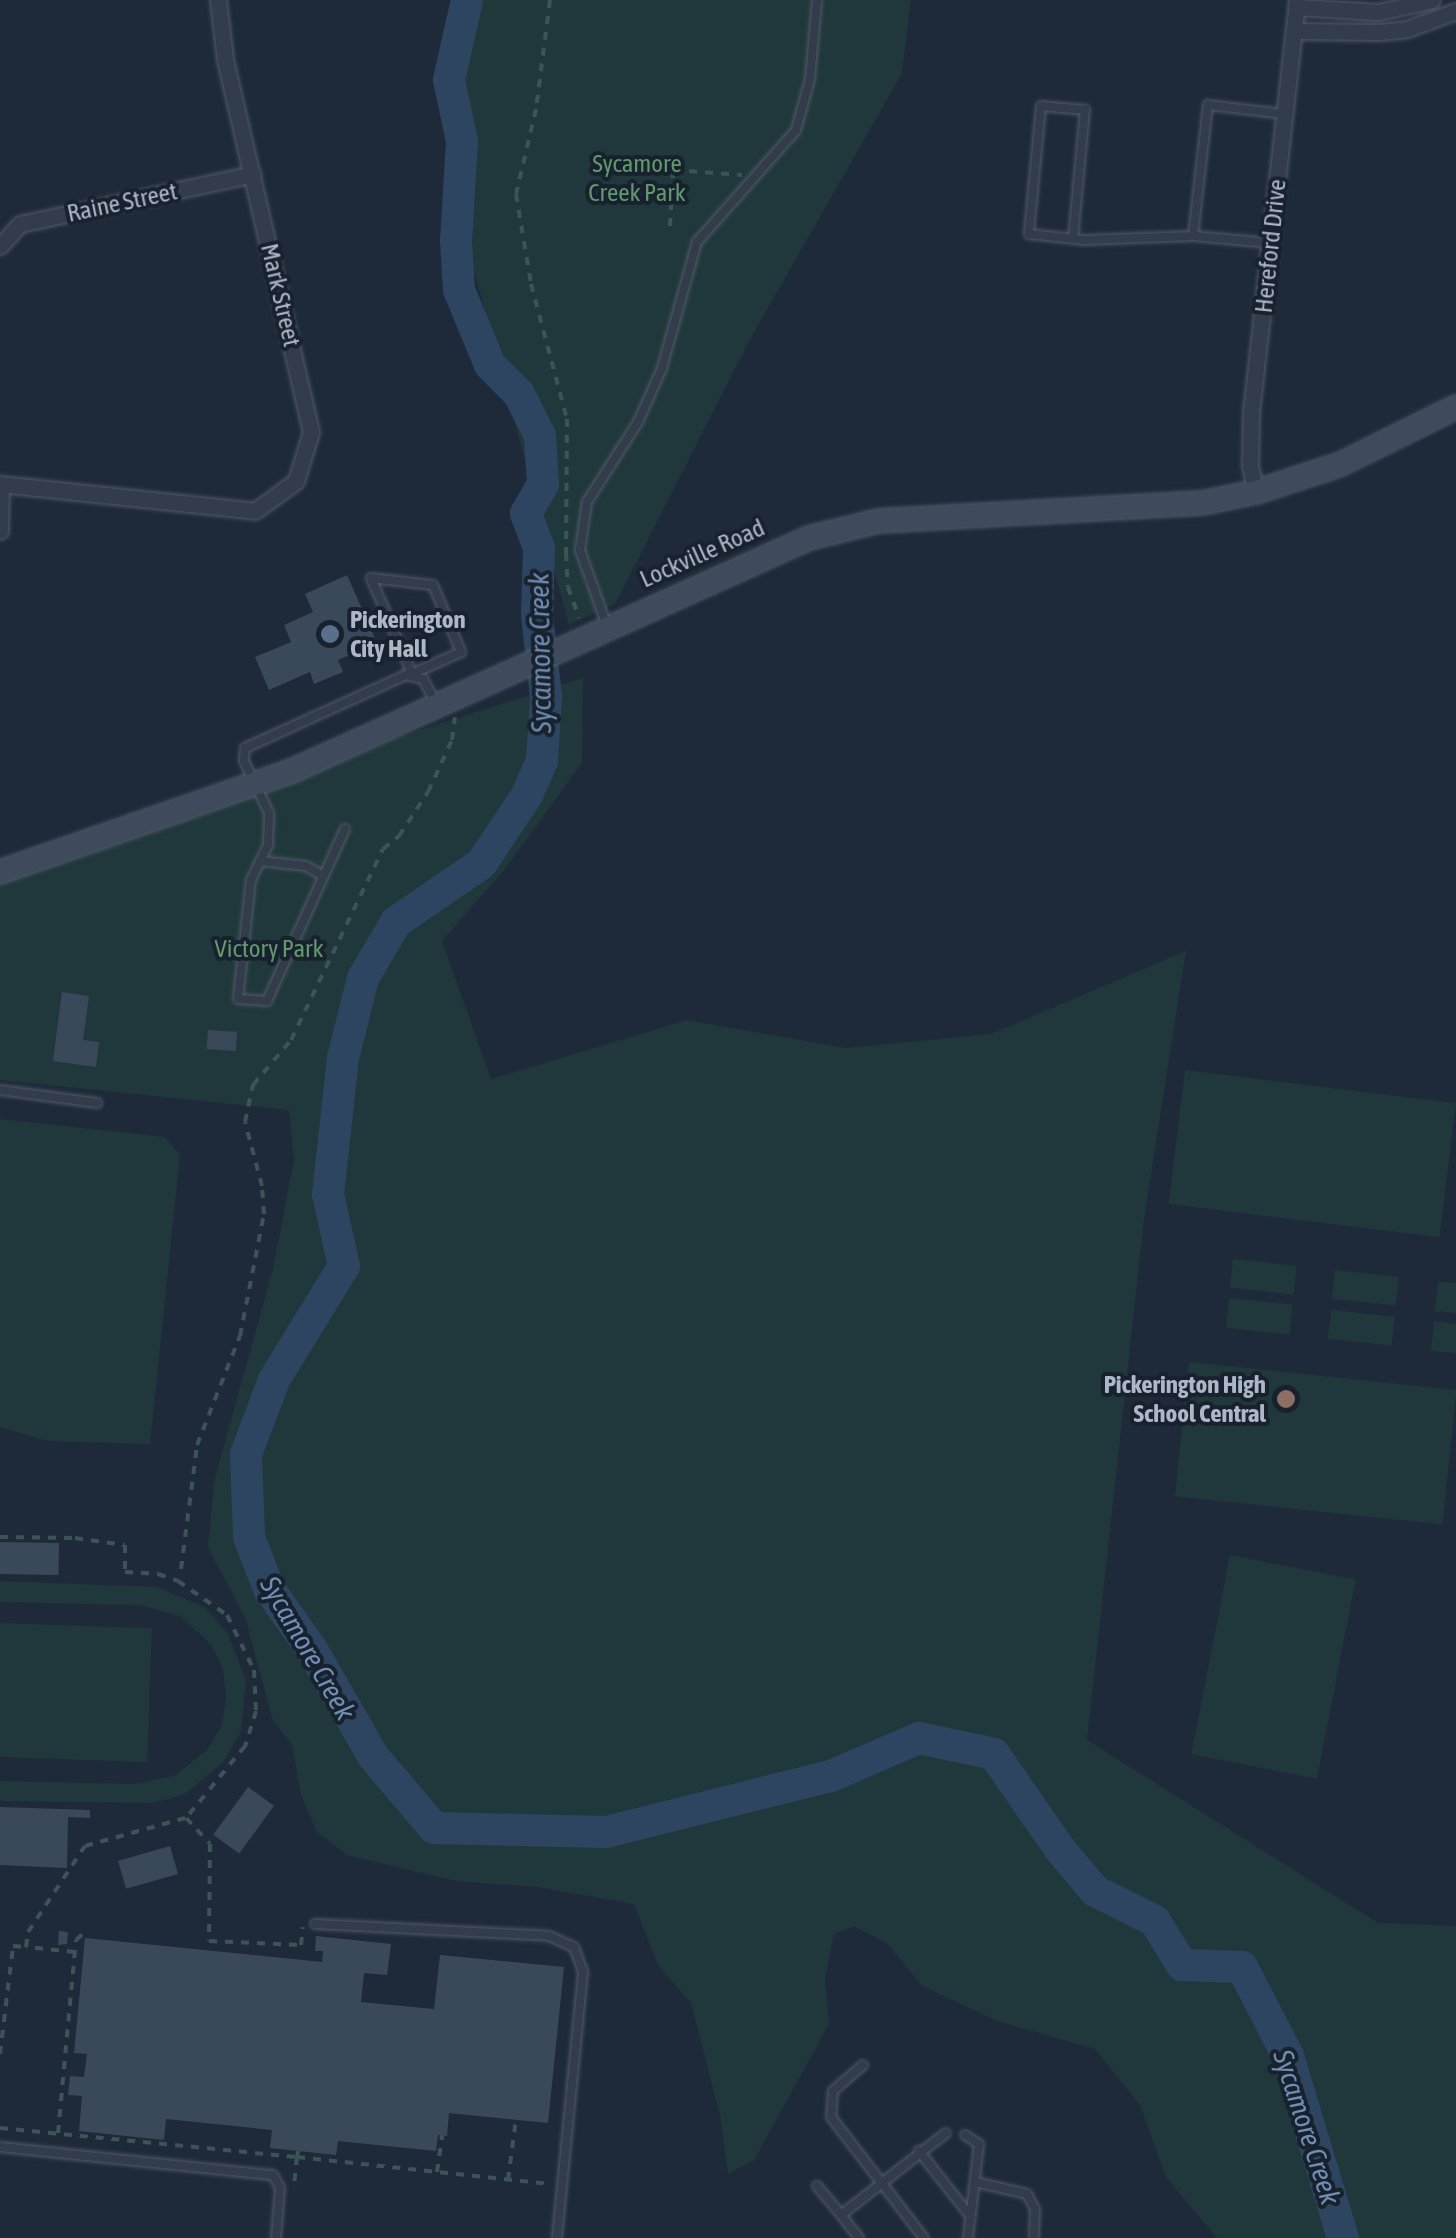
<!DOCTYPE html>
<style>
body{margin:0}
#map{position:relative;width:1456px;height:2238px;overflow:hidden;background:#1e2a3a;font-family:"Asap Condensed",sans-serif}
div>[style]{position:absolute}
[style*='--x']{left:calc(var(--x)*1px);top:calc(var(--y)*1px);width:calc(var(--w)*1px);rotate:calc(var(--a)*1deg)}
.green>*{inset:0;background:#20383b;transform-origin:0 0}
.river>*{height:32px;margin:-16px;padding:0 16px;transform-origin:16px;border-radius:16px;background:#2e4561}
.building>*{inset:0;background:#3a495a;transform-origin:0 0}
.path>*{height:4px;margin-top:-2px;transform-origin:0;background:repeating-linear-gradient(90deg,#3b5455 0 8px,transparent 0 16px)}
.roads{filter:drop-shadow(0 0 2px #4f5a68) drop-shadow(0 0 2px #4f5a68)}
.service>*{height:8px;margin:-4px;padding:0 4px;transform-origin:4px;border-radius:4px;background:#323c4a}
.minor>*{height:15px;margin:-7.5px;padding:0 7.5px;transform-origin:7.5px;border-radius:7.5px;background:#323c4a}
.secondary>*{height:22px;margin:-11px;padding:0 11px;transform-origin:11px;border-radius:11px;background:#3f4b5d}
.dots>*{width:28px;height:28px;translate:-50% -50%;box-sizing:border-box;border:5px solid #18212e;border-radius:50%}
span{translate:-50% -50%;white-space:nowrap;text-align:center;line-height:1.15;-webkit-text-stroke:8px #18212e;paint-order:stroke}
.park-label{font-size:25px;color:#61996d}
.street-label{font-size:25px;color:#acb7c7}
.poi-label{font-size:25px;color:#acb7c7;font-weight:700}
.left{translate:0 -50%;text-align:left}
.right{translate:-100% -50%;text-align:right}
.water-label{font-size:28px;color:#718eb2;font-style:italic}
</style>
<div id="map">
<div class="green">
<div style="clip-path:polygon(467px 0,911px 0,902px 73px,750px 339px,615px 604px,569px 625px,463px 229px,446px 68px)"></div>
<div style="clip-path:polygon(583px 678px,582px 763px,504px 870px,442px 941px,491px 1079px,687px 1020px,845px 1048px,991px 1034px,1186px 951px,1144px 1219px,1087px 1740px,1378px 1923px,1456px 1926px,1456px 2238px,1217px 2238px,1166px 2177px,1140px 2105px,1095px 2049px,1000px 2022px,922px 1986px,888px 1944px,854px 1926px,834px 1934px,825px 1978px,829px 2024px,754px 2160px,728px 2174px,720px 2115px,691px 2003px,658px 1965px,634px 1904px,538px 1887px,455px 1881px,347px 1855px,317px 1832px,301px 1795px,292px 1745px,272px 1718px,246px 1620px,208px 1547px,214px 1482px,273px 1269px,294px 1160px,289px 1110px,0 1080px,0 872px,294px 770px)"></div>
<div style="left:1185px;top:1070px;width:273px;height:135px;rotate:7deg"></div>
<div style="clip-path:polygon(0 1119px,165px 1137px,180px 1155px,150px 1444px,47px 1441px,0 1427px)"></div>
<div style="left:1233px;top:1259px;width:64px;height:29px;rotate:6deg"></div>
<div style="left:1335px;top:1270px;width:64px;height:29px;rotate:6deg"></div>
<div style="clip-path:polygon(1438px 1282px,1456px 1283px,1456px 1313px,1435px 1311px)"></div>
<div style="left:1229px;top:1298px;width:64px;height:30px;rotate:6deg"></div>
<div style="left:1331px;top:1310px;width:64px;height:29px;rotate:6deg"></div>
<div style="clip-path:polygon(1434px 1321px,1456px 1324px,1456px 1353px,1431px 1351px)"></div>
<div style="left:1189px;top:1362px;width:269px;height:135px;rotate:6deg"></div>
<div style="left:1230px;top:1555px;width:128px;height:203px;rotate:11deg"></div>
<div style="clip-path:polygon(0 1581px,157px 1587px,204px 1607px,227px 1632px,246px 1680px,241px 1731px,224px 1761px,185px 1794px,152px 1803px,0 1801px,0 1781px,135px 1784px,176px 1775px,208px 1749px,222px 1724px,226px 1697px,223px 1669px,211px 1644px,180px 1616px,139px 1605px,0 1602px)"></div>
<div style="left:0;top:1623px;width:152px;height:134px;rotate:2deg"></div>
</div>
<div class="river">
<div style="--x:467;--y:0;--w:82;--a:102.7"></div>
<div style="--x:449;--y:80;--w:62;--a:78"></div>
<div style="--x:462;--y:141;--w:100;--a:93.4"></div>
<div style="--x:456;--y:241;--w:49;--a:86.5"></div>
<div style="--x:459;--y:290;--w:81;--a:67.5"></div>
<div style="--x:490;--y:365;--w:41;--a:45"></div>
<div style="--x:519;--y:394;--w:47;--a:63.4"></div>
<div style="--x:540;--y:436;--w:48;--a:86.4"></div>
<div style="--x:543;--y:484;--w:34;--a:120"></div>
<div style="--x:526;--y:514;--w:36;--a:69"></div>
<div style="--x:539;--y:548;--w:67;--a:91.7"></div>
<div style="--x:537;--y:615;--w:82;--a:83.7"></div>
<div style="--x:546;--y:697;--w:64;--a:93.6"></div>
<div style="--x:542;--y:761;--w:37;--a:114"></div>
<div style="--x:527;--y:795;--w:83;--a:123.7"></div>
<div style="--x:481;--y:864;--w:103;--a:145.7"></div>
<div style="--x:396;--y:922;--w:65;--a:120.5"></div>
<div style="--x:363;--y:978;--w:82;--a:104"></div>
<div style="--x:343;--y:1058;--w:137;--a:96.3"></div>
<div style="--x:328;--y:1194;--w:74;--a:77.5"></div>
<div style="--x:344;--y:1266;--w:134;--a:121.6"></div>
<div style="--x:274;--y:1380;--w:79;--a:110.7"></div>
<div style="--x:246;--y:1454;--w:83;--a:87.9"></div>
<div style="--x:249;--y:1537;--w:56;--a:69"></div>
<div style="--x:269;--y:1589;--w:72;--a:54.6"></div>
<div style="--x:311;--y:1648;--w:125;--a:60.1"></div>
<div style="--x:373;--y:1756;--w:94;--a:49.7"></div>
<div style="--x:434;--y:1828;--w:172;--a:1.3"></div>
<div style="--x:606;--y:1832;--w:232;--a:-14"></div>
<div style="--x:831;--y:1776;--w:96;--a:-23.4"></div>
<div style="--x:919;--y:1738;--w:77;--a:12"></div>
<div style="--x:994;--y:1754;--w:114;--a:55.3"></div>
<div style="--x:1059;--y:1848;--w:56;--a:50.1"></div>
<div style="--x:1095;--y:1891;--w:67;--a:26.6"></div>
<div style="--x:1155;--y:1921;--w:52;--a:58.5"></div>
<div style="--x:1182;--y:1965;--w:60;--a:1.9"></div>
<div style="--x:1242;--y:1967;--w:100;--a:62.7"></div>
<div style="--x:1288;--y:2056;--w:190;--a:73.2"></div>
</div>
<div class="building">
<div style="clip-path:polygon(347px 575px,377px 643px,338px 660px,343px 672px,314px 684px,310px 672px,269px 690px,255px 657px,291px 642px,284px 625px,313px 612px,305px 594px)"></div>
<div style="clip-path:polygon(62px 992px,89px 996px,83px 1040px,99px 1042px,96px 1067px,53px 1061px)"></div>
<div style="left:208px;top:1030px;width:29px;height:19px;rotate:4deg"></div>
<div style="left:0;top:1542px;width:59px;height:32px;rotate:1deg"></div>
<div style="left:248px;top:1787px;width:32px;height:59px;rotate:36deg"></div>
<div style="clip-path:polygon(0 1807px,90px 1810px,90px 1818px,68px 1817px,67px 1868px,0 1865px)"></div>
<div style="left:170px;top:1846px;width:29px;height:54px;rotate:74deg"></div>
<div style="clip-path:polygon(59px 1931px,68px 1932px,67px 1944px,58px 1945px)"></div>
<div style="clip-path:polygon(316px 1936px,391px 1944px,387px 1975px,364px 1973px,361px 2002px,434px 2009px,440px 1955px,564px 1967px,548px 2123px,449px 2113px,447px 2136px,438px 2135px,436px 2151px,338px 2141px,336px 2155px,270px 2148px,272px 2130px,166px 2119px,164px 2140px,79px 2131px,82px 2096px,68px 2095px,70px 2076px,84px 2077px,87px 2054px,74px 2053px,85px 1938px,322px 1962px,323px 1951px,315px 1951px)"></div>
</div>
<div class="path">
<div style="--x:550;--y:0;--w:110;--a:97.3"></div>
<div style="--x:536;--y:109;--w:87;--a:103.2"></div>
<div style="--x:516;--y:194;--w:91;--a:80.5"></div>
<div style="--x:531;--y:284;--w:140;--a:75.1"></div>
<div style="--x:567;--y:419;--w:134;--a:90.4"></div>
<div style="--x:566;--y:553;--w:34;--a:87"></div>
<div style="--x:568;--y:587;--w:33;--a:70"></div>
<div style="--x:661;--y:169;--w:12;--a:5"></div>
<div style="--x:670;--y:226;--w:56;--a:-86.9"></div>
<div style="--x:673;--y:170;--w:69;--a:4.1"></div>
<div style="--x:0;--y:1537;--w:75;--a:0.8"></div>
<div style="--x:75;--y:1538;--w:50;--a:8"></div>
<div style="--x:125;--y:1545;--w:27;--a:90"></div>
<div style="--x:125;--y:1572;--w:33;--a:3"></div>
<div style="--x:158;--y:1574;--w:21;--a:19"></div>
<div style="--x:178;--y:1581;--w:60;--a:34.8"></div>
<div style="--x:227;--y:1615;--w:61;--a:63.9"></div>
<div style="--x:254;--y:1670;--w:41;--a:87.2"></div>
<div style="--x:256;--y:1711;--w:37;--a:107"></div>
<div style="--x:245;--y:1746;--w:93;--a:129.3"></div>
<div style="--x:186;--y:1818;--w:35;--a:47"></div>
<div style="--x:210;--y:1844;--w:97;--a:90.6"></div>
<div style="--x:209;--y:1941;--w:92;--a:2.5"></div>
<div style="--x:301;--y:1945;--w:18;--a:-84"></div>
<div style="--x:181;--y:1569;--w:125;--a:-82.6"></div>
<div style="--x:197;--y:1445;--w:117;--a:-68.5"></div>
<div style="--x:240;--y:1336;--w:124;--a:-78.9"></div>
<div style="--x:264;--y:1214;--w:28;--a:-94"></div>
<div style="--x:262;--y:1186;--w:66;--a:-104.9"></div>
<div style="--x:245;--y:1122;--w:38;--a:-78"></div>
<div style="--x:253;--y:1085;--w:59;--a:-49.8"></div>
<div style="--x:291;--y:1040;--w:212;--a:-64.3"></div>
<div style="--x:383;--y:849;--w:21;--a:-39"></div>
<div style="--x:399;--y:836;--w:53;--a:-56.6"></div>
<div style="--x:428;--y:792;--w:57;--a:-65.2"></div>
<div style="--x:452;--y:740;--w:23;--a:-83"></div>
<div style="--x:75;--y:1952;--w:49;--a:-174.2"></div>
<div style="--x:26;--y:1947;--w:15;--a:-82"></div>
<div style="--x:28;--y:1932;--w:103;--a:-56.5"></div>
<div style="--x:85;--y:1846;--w:104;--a:-15.6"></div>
<div style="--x:0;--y:2054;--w:109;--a:-83.1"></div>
<div style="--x:13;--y:1946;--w:13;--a:4"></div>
<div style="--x:0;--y:2128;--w:298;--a:5.6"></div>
<div style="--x:297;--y:2157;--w:31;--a:96"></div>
<div style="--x:58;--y:2133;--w:194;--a:-84.7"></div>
<div style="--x:76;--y:1940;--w:12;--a:-42"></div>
<div style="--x:298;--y:2151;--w:6;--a:99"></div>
<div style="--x:297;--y:2157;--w:254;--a:6.1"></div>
<div style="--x:437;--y:2172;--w:37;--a:-82"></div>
<div style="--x:508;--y:2180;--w:62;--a:-82.5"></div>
</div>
<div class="roads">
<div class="service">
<div style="--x:1073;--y:239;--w:130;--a:-84.7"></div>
<div style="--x:1085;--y:110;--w:44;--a:-174.8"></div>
<div style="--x:1041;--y:106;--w:129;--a:95.4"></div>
<div style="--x:1029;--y:234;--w:55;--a:6.2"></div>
<div style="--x:1084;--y:240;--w:109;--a:-2.1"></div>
<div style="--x:1269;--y:243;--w:76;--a:-174.7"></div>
<div style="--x:1193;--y:236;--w:132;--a:-83.5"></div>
<div style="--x:1208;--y:105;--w:77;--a:6.8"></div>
<div style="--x:371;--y:578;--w:62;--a:6.4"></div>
<div style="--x:433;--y:585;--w:73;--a:67.3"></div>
<div style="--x:461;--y:652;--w:54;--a:155.8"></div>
<div style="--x:412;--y:674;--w:104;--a:-113.1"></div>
<div style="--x:607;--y:626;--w:81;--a:-109.6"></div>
<div style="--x:580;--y:550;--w:49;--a:-81.7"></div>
<div style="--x:587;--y:502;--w:95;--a:-57.5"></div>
<div style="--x:638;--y:422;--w:59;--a:-66"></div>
<div style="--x:662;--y:368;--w:131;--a:-74.5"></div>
<div style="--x:697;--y:242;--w:149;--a:-48.5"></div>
<div style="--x:796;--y:130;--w:53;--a:-74.6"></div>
<div style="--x:810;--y:79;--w:79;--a:-84.9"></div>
<div style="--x:345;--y:829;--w:189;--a:114.4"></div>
<div style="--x:267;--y:1001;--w:29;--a:-176"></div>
<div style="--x:238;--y:999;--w:120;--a:-83.8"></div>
<div style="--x:251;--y:880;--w:39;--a:-64"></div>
<div style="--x:268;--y:845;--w:32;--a:-88"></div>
<div style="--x:269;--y:813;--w:58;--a:-115.7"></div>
<div style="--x:244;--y:761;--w:13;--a:-86"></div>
<div style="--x:245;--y:748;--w:177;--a:-24.4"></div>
<div style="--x:406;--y:675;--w:17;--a:13"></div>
<div style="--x:423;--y:679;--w:26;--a:62"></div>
<div style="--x:260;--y:861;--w:46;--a:6.2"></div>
<div style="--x:306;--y:866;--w:20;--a:30"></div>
<div style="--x:0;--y:1090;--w:98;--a:7.6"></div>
<div style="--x:315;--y:1924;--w:234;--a:2.9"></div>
<div style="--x:549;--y:1936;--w:27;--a:24"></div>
<div style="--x:574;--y:1947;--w:27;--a:70"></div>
<div style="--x:583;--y:1972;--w:267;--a:95.6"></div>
<div style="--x:863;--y:2065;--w:40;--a:139"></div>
<div style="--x:833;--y:2091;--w:26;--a:94"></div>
<div style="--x:831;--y:2117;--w:153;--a:52.5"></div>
<div style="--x:965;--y:2135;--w:17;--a:33"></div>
<div style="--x:979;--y:2144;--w:95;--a:96.7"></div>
<div style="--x:0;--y:2147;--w:274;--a:5.9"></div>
<div style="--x:273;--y:2175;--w:15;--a:62"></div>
<div style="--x:280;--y:2188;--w:50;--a:94.6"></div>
<div style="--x:919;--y:2151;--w:84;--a:51.8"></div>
<div style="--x:975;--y:2182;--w:53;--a:13"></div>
<div style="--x:1027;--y:2194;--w:17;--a:62"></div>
<div style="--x:1035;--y:2209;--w:29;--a:92"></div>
<div style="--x:817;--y:2186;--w:38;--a:50"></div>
<div style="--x:859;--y:2238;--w:29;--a:-128"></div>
<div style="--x:841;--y:2215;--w:133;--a:-38"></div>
</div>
<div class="minor">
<div style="--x:1296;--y:7;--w:82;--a:3.5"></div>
<div style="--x:1378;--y:12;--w:55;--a:-12.5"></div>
<div style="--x:1294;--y:31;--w:86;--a:0.7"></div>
<div style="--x:1380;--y:32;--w:27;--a:-6"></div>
<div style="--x:1407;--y:29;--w:52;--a:-20.2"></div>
<div style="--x:0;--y:246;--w:30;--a:-48"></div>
<div style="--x:20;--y:224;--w:238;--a:-12.1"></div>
<div style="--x:0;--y:484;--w:256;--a:6"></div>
<div style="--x:255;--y:511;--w:51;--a:-36.2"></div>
<div style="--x:296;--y:481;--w:51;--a:-73"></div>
<div style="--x:311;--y:432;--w:383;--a:-103"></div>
<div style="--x:225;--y:59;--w:59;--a:-96.8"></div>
<div style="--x:1256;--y:492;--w:27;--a:-103"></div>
<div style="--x:1250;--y:466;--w:54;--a:-88.9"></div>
<div style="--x:1251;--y:412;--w:415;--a:-83.6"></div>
<div style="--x:0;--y:531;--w:47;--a:-88.8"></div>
</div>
<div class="secondary">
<div style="--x:0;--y:872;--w:311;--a:-19.1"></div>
<div style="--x:294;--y:770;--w:565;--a:-24.25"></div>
<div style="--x:809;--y:538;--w:71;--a:-13.8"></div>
<div style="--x:878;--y:521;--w:324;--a:-3.2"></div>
<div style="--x:1202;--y:503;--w:55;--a:-11.5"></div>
<div style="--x:1256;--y:492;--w:89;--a:-18.2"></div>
<div style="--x:1341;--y:464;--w:128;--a:-26.4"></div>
</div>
</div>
<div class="dots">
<div style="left:330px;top:634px;background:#5c6f8a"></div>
<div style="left:1286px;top:1399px;background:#8d6e63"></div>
</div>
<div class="park-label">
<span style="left:637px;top:178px">Sycamore<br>Creek Park</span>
<span style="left:269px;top:948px">Victory Park</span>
</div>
<div class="street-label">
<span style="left:122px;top:202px;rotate:-12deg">Raine Street</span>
<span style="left:1270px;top:246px;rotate:-84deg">Hereford Drive</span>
<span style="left:281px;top:295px;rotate:77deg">Mark Street</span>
<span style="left:702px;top:553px;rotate:-24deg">Lockville Road</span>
</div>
<div class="poi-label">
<span class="left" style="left:350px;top:634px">Pickerington<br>City Hall</span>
<span class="right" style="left:1266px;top:1399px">Pickerington High<br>School Central</span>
</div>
<div class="water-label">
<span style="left:540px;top:653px;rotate:-91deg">Sycamore Creek</span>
<span style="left:308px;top:1648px;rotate:60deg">Sycamore Creek</span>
<span style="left:1307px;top:2127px;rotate:72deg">Sycamore Creek</span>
</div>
</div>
